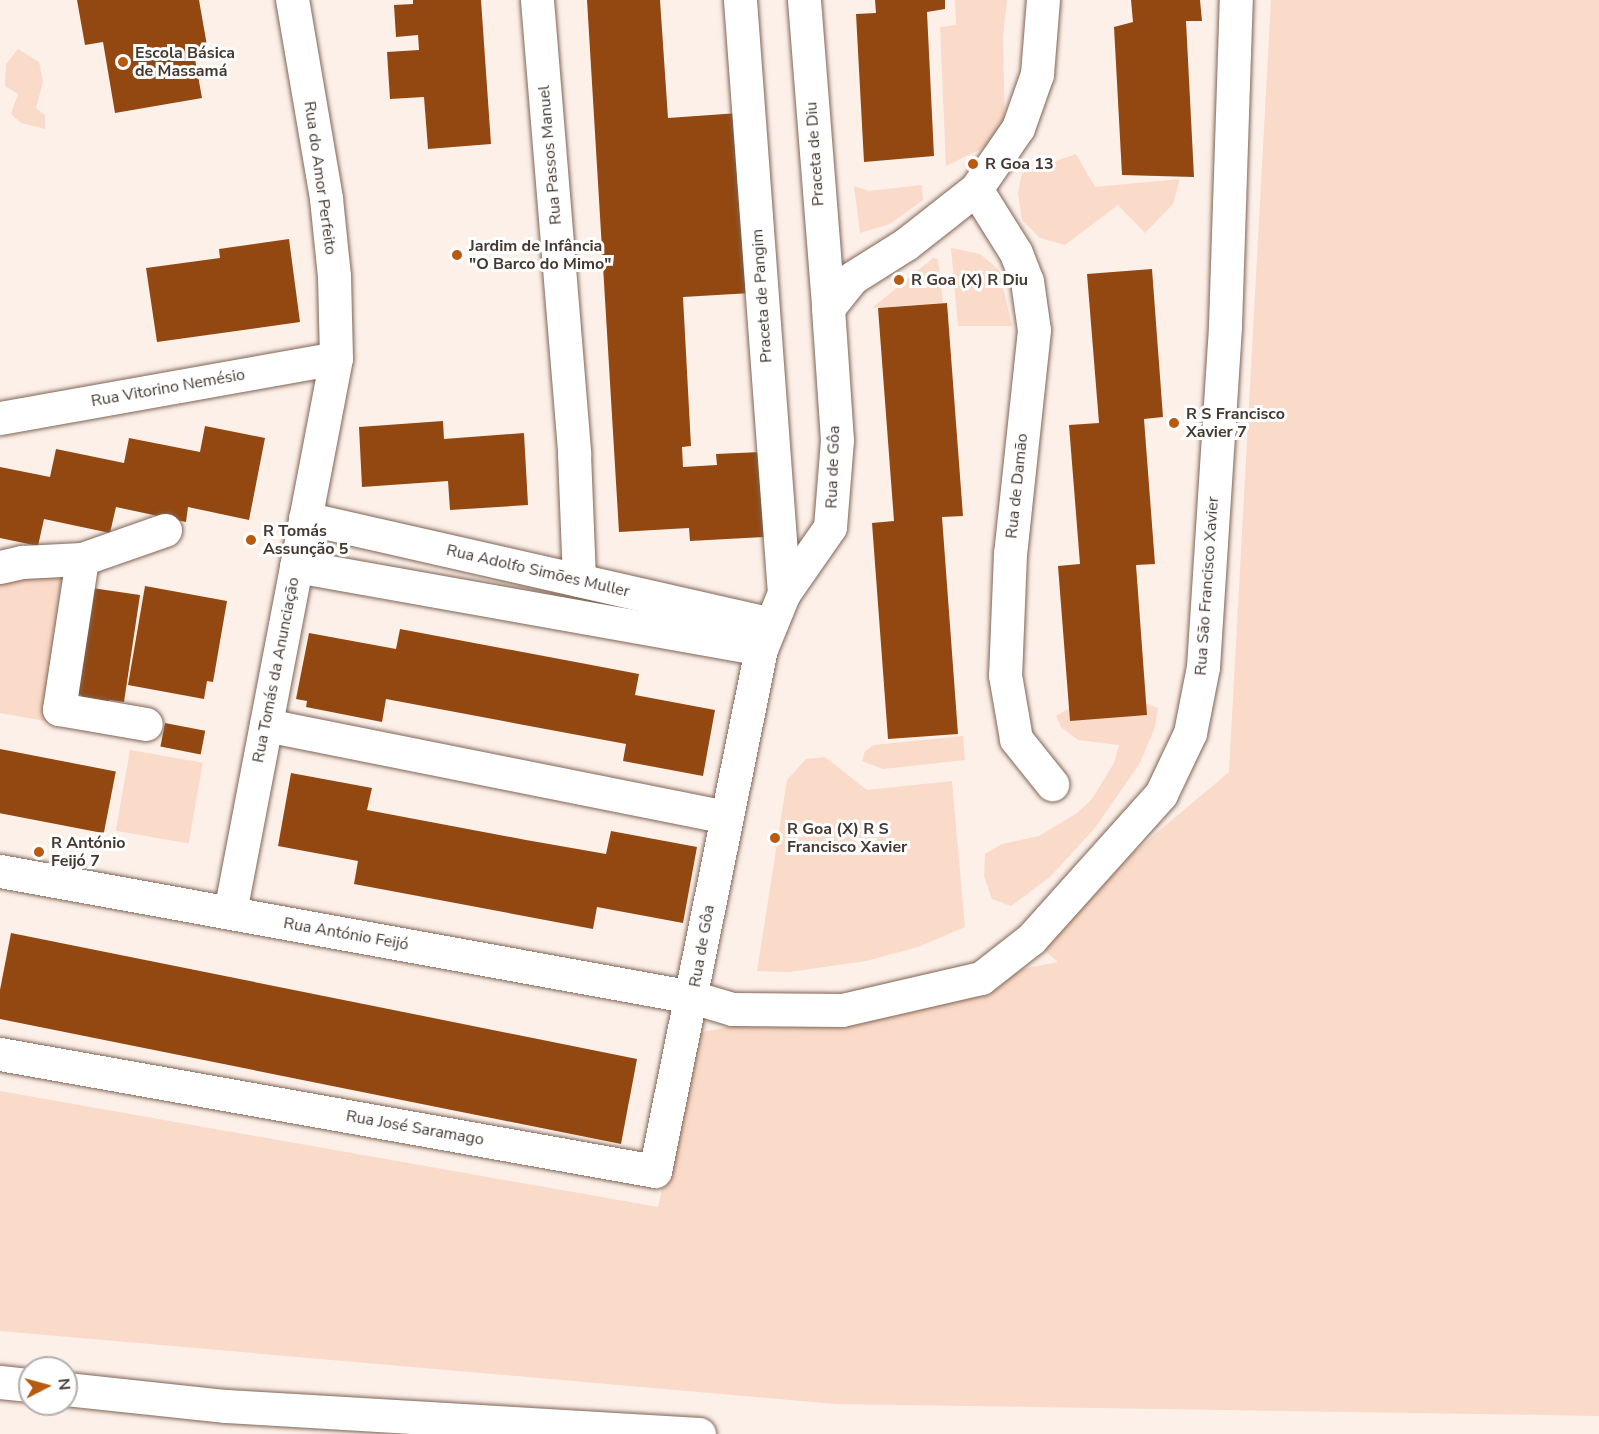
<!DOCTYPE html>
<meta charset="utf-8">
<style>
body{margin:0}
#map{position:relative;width:1599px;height:1434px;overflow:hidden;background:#fcf0e9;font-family:"Nunito Sans",sans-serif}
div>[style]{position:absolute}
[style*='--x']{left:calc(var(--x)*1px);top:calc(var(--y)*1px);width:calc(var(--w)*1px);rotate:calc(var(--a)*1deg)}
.green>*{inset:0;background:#fadac8;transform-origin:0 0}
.building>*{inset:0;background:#934811;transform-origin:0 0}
.roads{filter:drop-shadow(0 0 2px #806556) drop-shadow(0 0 2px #806556)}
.minor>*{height:33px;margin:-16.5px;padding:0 16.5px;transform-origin:16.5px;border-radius:16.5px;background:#fff}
.highway>*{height:33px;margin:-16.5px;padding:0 16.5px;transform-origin:16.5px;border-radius:16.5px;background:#fff}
.dots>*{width:16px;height:16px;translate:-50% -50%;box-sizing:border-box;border:3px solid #fff;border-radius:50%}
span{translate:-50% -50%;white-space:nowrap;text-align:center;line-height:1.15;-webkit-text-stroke:6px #fff;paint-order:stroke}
.poi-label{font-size:16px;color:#443831;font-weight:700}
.left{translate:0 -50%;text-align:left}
.street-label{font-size:16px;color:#443831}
.north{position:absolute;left:18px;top:1356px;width:60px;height:60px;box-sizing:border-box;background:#fff;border:2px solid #b4afad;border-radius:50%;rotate:84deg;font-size:16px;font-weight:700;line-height:24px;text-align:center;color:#443831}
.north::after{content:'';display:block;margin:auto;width:21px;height:27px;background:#b85a0f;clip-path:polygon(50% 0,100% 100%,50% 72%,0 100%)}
</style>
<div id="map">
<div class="green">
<div style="clip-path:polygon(955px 0,1007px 0,1003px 37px,1005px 137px,946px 166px,940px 27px,956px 25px)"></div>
<div style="clip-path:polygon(1271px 0,1599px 0,1599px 1416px,836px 1404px,0 1331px,0 1091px,658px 1207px,698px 1033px,1058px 962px,1031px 939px,1229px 772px)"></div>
<div style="clip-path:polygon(18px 49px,39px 62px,43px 82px,36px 108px,45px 115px,45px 129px,21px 123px,11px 114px,18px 94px,5px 86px,6px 64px)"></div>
<div style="clip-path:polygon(1076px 154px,1095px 187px,1180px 179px,1173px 204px,1145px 233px,1118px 205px,1065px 245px,1040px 238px,1022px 220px,1018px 193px,1022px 173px)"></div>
<div style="clip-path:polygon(922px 185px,923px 200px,890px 224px,860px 233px,854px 186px,869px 191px)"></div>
<div style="clip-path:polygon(951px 248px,980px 254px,999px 270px,1012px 326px,958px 326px)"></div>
<div style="clip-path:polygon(933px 258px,938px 259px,943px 303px,872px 308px)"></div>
<div style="clip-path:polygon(67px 576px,45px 721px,0 713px,0 579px)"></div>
<div style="clip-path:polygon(1135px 700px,1158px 708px,1155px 727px,1140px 763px,1095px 828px,1050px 877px,1011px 906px,992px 899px,984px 876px,985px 854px,1002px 844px,1039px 836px,1077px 813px,1092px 799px,1114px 763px,1119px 745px,1078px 740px,1061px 727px,1056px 716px,1068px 709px)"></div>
<div style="clip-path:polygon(963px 736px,965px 760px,883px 769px,862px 761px,865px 751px,874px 745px)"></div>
<div style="left:130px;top:750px;width:74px;height:82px;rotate:10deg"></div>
<div style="clip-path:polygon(825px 757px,867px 790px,952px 781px,965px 927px,918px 947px,866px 961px,789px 972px,757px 971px,787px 780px,806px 759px)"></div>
</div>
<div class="building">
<div style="clip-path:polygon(77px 0,199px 0,209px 57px,195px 59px,202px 98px,115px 113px,103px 42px,85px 45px)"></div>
<div style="clip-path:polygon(413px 0,481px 0,491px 144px,428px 149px,424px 97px,390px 99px,387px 52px,419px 50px,418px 35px,396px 37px,394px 5px,413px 4px)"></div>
<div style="clip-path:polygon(587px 0,660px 0,668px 118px,739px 113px,751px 293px,683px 297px,691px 446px,682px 447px,683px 467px,717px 465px,716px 454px,761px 452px,766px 537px,690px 541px,689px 528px,619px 532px)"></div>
<div style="clip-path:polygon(875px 0,945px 0,945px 9px,927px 12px,934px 156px,864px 162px,856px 14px,876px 13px)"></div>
<div style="clip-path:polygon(1131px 0,1200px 0,1202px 21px,1186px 21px,1194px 177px,1122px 175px,1114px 27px,1133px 22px)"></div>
<div style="clip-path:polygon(289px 239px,300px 322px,157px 342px,146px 268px,220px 258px,219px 249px)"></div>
<div style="clip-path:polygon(1152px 269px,1163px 417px,1144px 419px,1155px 564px,1136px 565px,1147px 715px,1070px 721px,1058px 566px,1080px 564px,1069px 425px,1099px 423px,1087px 274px)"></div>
<div style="clip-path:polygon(947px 303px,963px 516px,942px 517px,958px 734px,888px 739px,872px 523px,894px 521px,878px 308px)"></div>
<div style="clip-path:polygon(443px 421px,444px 439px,524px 433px,528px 505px,450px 510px,448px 481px,362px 487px,359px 427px)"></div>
<div style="clip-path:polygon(205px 426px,265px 438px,249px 520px,188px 507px,186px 522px,116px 507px,110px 533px,44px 519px,38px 546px,0 538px,0 467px,50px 477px,56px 449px,124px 463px,129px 438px,200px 452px)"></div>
<div style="clip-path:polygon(145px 586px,227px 601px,213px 682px,207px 681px,204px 699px,128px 685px)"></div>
<div style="clip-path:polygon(85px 587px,140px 595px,124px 702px,109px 700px,108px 708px,80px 704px,81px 695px,68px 693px)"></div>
<div style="clip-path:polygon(400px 629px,639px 674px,635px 695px,715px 710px,703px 776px,623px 761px,626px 744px,386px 699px,382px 722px,306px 707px,307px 701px,296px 699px,309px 633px,396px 649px)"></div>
<div style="left:165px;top:723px;width:41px;height:24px;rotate:11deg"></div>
<div style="left:0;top:749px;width:118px;height:63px;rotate:11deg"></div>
<div style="clip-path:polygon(291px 773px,372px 788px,367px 810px,526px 840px,606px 854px,611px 831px,697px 847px,683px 923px,597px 907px,593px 929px,354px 884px,358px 861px,278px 846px)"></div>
<div style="clip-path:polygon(11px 933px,637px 1059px,621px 1144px,0 1019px,0 990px)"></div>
</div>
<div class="roads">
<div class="minor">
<div style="--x:537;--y:0;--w:456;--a:85.3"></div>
<div style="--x:574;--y:454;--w:126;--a:87.7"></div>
<div style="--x:740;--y:0;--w:595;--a:85.76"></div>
<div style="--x:804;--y:0;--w:309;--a:85.5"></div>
<div style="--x:976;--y:189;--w:75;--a:58"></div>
<div style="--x:1016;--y:253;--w:30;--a:69"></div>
<div style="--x:1027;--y:281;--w:49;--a:81.9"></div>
<div style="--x:1034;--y:330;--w:224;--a:96.1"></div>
<div style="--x:1010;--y:553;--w:122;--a:92.3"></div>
<div style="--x:1005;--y:675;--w:65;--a:80.2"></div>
<div style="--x:1016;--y:739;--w:58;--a:51.3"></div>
<div style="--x:0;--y:418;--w:341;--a:-10.1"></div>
<div style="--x:305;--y:518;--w:478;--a:12.8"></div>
<div style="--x:82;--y:559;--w:88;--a:-19.3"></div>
<div style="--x:296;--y:566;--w:472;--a:10.1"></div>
<div style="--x:0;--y:567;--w:23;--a:-13"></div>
<div style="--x:22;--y:562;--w:60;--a:-2.9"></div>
<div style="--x:82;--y:559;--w:152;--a:98.7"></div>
<div style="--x:59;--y:709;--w:88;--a:9.8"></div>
<div style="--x:266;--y:725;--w:469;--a:11.3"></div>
<div style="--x:0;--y:871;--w:703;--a:10.32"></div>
<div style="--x:692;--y:997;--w:42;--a:16.7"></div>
<div style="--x:732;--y:1009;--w:110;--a:0.5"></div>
<div style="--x:842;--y:1010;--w:143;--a:-13"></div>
<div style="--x:981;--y:978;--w:63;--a:-38"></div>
<div style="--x:1031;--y:939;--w:195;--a:-48.1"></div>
<div style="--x:1161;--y:794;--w:68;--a:-64.6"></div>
<div style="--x:1190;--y:733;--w:67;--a:-78.9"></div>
<div style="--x:1203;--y:667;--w:343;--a:-86.3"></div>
<div style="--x:1225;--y:325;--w:325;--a:-88.1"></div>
<div style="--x:230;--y:912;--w:564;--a:-79.17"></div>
<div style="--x:336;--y:358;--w:82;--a:-91.4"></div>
<div style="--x:334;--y:276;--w:78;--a:-95.9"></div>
<div style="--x:326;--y:198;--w:201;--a:-99.7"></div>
<div style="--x:0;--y:1054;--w:665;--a:10.13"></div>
<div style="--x:655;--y:1171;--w:533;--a:-78.52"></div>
<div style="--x:761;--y:649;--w:61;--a:-67.7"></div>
<div style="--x:784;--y:593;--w:80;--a:-55.1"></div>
<div style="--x:830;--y:527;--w:87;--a:-85.4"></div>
<div style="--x:837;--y:440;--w:132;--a:-93.9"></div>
<div style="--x:828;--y:308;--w:38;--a:-51"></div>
<div style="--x:852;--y:278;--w:64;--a:-32.2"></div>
<div style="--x:906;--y:244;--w:89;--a:-38.2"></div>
<div style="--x:976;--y:189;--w:74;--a:-55.5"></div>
<div style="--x:1018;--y:128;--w:57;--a:-70.6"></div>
<div style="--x:1037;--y:74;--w:74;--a:-85.4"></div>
</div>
<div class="highway">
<div style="--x:0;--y:1382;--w:30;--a:6"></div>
<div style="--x:66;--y:1389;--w:161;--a:6.1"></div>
<div style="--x:226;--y:1406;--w:474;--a:3.4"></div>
</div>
</div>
<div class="dots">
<div style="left:123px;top:62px;background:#b85a0f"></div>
<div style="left:973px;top:164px;background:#b85a0f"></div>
<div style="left:457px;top:255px;background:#b85a0f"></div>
<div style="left:899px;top:280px;background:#b85a0f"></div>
<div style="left:1174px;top:423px;background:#b85a0f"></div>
<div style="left:251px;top:540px;background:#b85a0f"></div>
<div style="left:775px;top:838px;background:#b85a0f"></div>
<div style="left:39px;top:852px;background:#b85a0f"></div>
</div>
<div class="poi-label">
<span class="left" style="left:135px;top:62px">Escola Básica<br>de Massamá</span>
<span class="left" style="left:985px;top:164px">R Goa 13</span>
<span class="left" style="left:469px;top:255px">Jardim de Infância<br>"O Barco do Mimo"</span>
<span class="left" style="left:911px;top:280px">R Goa (X) R Diu</span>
<span class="left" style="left:1186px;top:423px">R S Francisco<br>Xavier 7</span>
<span class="left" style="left:263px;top:540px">R Tomás<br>Assunção 5</span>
<span class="left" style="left:787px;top:838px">R Goa (X) R S<br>Francisco Xavier</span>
<span class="left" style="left:51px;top:852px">R António<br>Feijó 7</span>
</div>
<div class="street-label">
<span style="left:815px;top:154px;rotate:-94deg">Praceta de Diu</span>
<span style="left:550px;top:155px;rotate:-95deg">Rua Passos Manuel</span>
<span style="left:320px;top:178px;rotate:82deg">Rua do Amor Perfeito</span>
<span style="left:762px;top:296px;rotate:-94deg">Praceta de Pangim</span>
<span style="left:168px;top:388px;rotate:-10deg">Rua Vitorino Nemésio</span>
<span style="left:833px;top:467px;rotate:-88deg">Rua de Gôa</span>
<span style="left:1017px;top:486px;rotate:-84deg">Rua de Damão</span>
<span style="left:538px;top:571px;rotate:13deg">Rua Adolfo Simões Muller</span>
<span style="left:1207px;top:586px;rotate:-86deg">Rua São Francisco Xavier</span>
<span style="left:276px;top:670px;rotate:-79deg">Rua Tomás da Anunciação</span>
<span style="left:346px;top:934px;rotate:10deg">Rua António Feijó</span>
<span style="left:702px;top:946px;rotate:-80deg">Rua de Gôa</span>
<span style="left:415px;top:1128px;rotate:10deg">Rua José Saramago</span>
</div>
<div class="north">N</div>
</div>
